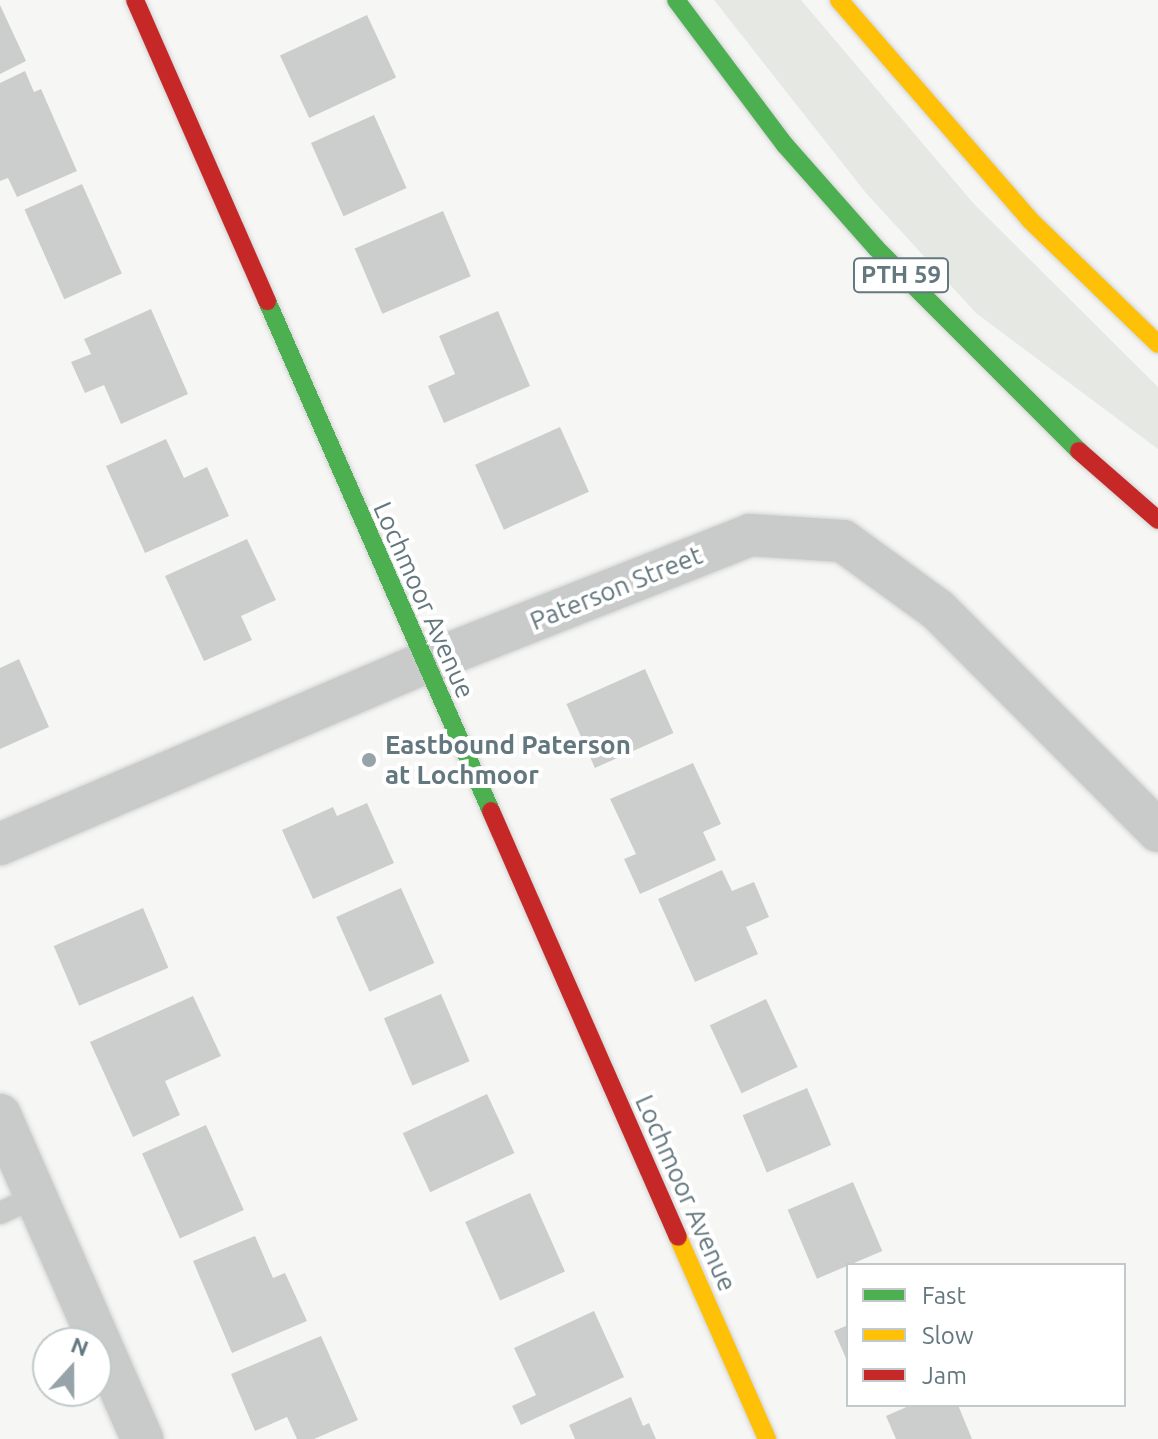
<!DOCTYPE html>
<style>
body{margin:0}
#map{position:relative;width:1158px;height:1439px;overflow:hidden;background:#f6f6f5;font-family:Ubuntu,sans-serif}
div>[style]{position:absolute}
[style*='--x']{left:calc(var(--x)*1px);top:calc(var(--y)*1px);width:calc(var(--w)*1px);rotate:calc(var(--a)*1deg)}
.green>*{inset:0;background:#e6e8e3}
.building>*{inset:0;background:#cccece;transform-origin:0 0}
.roads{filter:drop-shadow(0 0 2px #d2d3d3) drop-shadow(0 0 2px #d2d3d3)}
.lane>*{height:22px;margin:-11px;padding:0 11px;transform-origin:11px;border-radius:11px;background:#c9cbca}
.street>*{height:42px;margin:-21px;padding:0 21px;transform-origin:21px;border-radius:21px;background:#c9cbca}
.fast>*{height:18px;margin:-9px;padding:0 9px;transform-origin:9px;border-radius:9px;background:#4caf50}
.slow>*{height:18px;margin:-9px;padding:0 9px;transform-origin:9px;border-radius:9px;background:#ffc107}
.jam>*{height:18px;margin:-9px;padding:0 9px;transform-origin:9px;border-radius:9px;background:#c62828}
.dots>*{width:22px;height:22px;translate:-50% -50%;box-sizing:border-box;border:4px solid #fff;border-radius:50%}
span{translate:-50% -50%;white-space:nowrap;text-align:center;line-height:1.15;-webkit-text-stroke:8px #fff;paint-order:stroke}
.shield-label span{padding:2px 6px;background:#fff;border:2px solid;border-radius:6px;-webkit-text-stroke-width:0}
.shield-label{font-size:24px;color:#63777e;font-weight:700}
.street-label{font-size:26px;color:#63777e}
.poi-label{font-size:26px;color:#63777e;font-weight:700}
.left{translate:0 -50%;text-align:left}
.legend{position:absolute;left:846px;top:1263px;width:280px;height:144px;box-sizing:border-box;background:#fff;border:2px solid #c1c9cb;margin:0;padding:10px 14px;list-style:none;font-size:24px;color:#63777e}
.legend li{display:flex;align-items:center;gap:16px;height:40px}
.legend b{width:40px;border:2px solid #c1c9cb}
.north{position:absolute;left:32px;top:1327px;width:80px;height:80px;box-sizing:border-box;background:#fff;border:2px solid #c1c9cb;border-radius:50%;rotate:21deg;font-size:22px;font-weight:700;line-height:32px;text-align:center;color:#63777e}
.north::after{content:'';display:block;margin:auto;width:28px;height:36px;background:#96a3a8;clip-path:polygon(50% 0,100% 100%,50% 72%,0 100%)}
</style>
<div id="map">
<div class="green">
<div style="clip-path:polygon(714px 0,801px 0,974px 204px,1158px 387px,1158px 449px,976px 313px,866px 193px)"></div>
</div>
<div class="building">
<div style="clip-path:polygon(0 5px,26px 61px,0 74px)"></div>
<div style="left:367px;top:15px;width:69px;height:96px;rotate:65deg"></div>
<div style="clip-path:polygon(25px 71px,34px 92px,41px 89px,77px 171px,17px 197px,8px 178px,0 181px,0 83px)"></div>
<div style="left:374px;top:115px;width:80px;height:69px;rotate:66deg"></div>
<div style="left:82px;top:184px;width:98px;height:63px;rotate:66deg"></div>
<div style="left:443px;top:211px;width:71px;height:96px;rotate:67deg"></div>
<div style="clip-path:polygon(151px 309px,188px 394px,121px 424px,104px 385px,85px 393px,71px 362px,91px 354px,84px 339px)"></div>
<div style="clip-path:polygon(498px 311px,530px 386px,444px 423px,428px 386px,455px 374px,439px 336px)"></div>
<div style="left:560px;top:427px;width:71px;height:93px;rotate:66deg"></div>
<div style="clip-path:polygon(166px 439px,184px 478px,207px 467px,229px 516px,145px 553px,106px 466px)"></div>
<div style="clip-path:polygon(247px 539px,276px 600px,241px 616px,252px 640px,204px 661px,165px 576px)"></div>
<div style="clip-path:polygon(19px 659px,49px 727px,0 749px,0 668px)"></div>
<div style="left:645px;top:669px;width:70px;height:86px;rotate:66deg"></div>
<div style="clip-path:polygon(693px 763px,721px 824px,703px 832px,716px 860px,640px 894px,624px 859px,636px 854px,610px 799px)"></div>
<div style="clip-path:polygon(367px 803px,394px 863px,313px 899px,282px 830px,333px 807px,337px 816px)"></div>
<div style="clip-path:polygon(722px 870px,732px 891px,754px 882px,769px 917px,746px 927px,758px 954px,695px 982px,658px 899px)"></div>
<div style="left:401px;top:888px;width:82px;height:71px;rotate:66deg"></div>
<div style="left:143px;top:908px;width:65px;height:97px;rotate:67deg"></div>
<div style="left:441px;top:994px;width:73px;height:62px;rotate:67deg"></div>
<div style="clip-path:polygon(193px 996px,221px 1056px,165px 1081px,180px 1115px,133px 1137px,90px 1042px)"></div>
<div style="left:766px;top:999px;width:75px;height:62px;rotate:65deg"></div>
<div style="left:807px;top:1088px;width:62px;height:70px;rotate:67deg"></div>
<div style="left:487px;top:1094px;width:65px;height:93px;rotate:65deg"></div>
<div style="left:206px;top:1125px;width:93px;height:70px;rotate:66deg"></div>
<div style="left:853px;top:1182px;width:75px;height:71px;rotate:67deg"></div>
<div style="left:530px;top:1193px;width:86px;height:71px;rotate:66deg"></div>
<div style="clip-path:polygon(255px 1236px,273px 1278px,285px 1273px,307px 1321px,232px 1353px,193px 1261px)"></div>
<div style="clip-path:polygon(594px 1311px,624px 1377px,521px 1425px,512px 1406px,536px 1395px,514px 1348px)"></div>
<div style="clip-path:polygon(848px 1325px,848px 1363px,834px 1331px)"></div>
<div style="clip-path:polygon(321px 1336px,358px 1420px,314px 1439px,297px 1439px,287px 1417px,255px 1431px,231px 1374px)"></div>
<div style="clip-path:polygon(631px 1397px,643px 1426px,649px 1423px,656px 1439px,575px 1439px,569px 1425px)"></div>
<div style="clip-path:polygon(911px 1405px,958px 1405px,972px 1439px,896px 1439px,886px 1416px)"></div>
</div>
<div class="roads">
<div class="lane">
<div style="--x:0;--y:1213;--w:41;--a:-24.7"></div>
</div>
<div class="street">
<div style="--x:0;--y:844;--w:460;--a:-23.1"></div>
<div style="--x:423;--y:664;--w:352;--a:-21.5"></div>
<div style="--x:750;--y:535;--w:93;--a:3.7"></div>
<div style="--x:843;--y:541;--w:117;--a:36"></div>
<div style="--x:938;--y:610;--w:312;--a:45.1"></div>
<div style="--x:0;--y:1115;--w:354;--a:66.3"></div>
</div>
<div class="fast">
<div style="--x:676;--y:0;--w:181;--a:53.1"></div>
<div style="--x:785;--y:145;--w:137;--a:48.5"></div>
<div style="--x:876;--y:248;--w:287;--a:45"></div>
<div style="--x:267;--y:301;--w:557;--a:66.29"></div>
</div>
<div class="slow">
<div style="--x:839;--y:0;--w:291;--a:49"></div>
<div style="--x:1030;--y:220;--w:178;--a:44.1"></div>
<div style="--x:678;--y:1237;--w:221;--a:66.2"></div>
</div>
<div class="jam">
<div style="--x:135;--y:0;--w:329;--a:66.3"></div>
<div style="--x:1079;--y:451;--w:105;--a:41.1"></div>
<div style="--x:491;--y:811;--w:465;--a:66.3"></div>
</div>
</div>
<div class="dots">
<div style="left:369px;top:760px;background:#96a3a8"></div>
</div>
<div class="shield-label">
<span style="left:901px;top:275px">PTH 59</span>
</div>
<div class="street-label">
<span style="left:616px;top:588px;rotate:-22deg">Paterson Street</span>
<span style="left:424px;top:600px;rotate:66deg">Lochmoor Avenue</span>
<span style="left:686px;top:1193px;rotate:66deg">Lochmoor Avenue</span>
</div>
<div class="poi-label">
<span class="left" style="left:385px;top:760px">Eastbound Paterson<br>at Lochmoor</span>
</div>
<ul class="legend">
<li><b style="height:10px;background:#4caf50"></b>Fast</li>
<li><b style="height:10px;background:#ffc107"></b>Slow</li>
<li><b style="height:10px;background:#c62828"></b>Jam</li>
</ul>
<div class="north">N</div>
</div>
